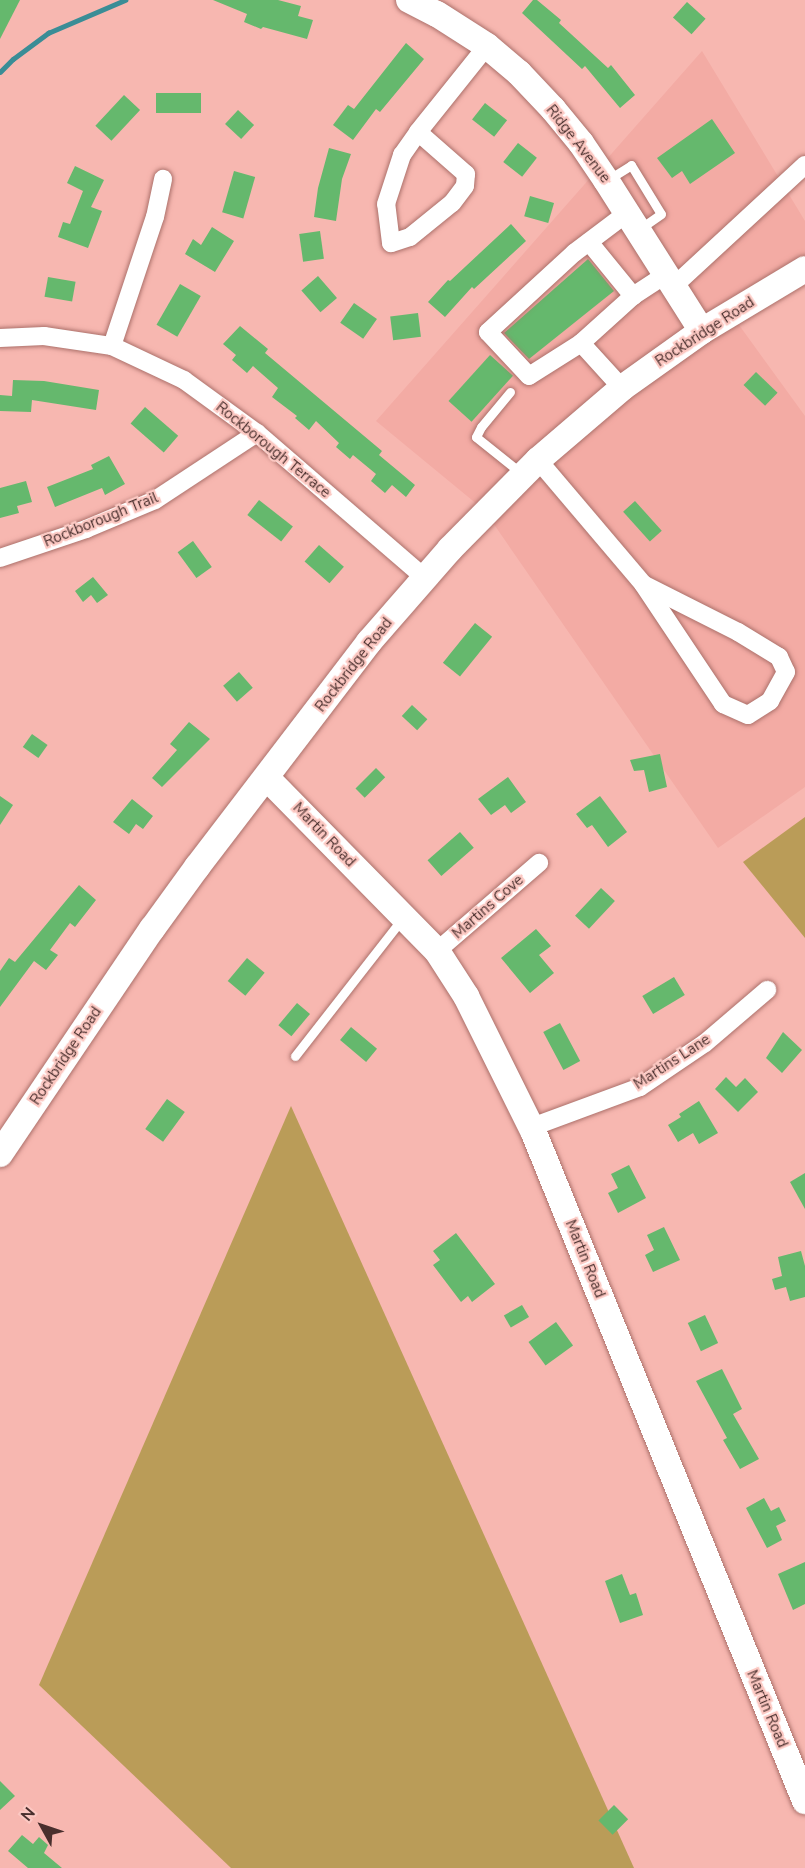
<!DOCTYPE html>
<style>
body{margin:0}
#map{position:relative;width:805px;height:1868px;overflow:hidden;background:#f7b7b0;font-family:"Nunito Sans",sans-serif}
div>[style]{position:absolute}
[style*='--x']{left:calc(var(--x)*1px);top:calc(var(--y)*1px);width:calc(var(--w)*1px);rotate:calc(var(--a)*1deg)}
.built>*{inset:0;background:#f3aba4}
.green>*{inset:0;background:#ba9c58}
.stream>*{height:4.5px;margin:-2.25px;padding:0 2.25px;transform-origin:2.25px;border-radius:2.25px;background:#3a8d96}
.building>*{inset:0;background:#65b86d;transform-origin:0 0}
.roads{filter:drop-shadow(0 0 2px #ac716b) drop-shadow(0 0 2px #ac716b)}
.lane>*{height:9px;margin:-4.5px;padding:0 4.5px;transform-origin:4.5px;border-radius:4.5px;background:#fff}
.street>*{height:18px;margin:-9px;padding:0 9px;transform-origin:9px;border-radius:9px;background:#fff}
.secondary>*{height:26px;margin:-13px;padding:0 13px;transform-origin:13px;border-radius:13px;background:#fff}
span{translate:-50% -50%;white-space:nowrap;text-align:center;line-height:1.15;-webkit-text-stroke:4.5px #fcc8c2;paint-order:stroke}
.street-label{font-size:15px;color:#492f2d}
.north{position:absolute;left:12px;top:1796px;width:60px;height:60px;-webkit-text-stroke:4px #fcc8c2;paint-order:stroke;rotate:310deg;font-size:16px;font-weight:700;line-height:24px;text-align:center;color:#492f2d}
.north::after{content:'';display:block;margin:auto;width:21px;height:27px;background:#492f2d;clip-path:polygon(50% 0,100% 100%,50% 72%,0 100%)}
</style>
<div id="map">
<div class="built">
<div style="clip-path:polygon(702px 51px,805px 221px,805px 268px,726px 307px,805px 416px,805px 787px,718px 848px,484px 510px,376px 421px)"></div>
</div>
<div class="green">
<div style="clip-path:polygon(805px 817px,805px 938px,743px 862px)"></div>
<div style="clip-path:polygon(291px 1106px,634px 1868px,231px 1868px,39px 1685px)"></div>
</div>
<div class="stream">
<div style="--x:0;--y:72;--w:18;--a:-45"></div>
<div style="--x:13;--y:59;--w:44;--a:-36.6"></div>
<div style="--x:48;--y:33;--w:84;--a:-23.2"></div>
</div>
<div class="building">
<div style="clip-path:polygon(0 0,20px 0,0 39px)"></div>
<div style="clip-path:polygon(213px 0,278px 0,301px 6px,298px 16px,313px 20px,307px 39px,263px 27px,261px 29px,244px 22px,247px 14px)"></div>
<div style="clip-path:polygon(533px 0,537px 0,561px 20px,559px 23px,608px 68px,611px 65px,635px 95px,620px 108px,585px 66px,582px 69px,522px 13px)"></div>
<div style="left:687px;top:2px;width:25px;height:21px;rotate:42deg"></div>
<div style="clip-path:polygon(406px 43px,424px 59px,380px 112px,376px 109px,353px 140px,333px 125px,348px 105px,354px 109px)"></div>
<div style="left:156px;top:93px;width:45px;height:20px"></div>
<div style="left:124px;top:95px;width:22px;height:42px;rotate:43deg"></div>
<div style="left:485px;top:103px;width:28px;height:21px;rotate:38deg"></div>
<div style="left:238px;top:110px;width:22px;height:19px;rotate:43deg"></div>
<div style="clip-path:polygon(712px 119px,735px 153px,690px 184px,682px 171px,672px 178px,657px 158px)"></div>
<div style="left:518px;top:143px;width:24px;height:24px;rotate:38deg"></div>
<div style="clip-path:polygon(329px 148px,351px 154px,342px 179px,336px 221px,314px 217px,318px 188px)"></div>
<div style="clip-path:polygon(75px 166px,104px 180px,91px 207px,102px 211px,88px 248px,58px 237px,63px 222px,70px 224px,83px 191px,67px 183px)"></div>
<div style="left:234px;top:171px;width:22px;height:43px;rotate:16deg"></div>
<div style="left:530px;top:196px;width:25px;height:21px;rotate:16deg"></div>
<div style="clip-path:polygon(511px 224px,526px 241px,474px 289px,472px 287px,445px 317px,428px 302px,448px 280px,450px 281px)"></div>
<div style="clip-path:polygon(212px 227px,234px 241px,215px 272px,185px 254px,193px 239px,201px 245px)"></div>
<div style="left:320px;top:231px;width:28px;height:21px;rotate:82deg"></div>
<div style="clip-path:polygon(588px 259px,614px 291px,529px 359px,504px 333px)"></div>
<div style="left:318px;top:276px;width:29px;height:22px;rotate:49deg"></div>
<div style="left:48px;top:277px;width:28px;height:20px;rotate:10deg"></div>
<div style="left:180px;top:284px;width:24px;height:47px;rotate:30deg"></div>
<div style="left:354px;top:303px;width:28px;height:24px;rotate:35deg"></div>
<div style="left:418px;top:313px;width:24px;height:28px;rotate:83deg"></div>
<div style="clip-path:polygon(240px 326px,268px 349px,265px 353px,382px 451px,379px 455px,415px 485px,406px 497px,392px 485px,385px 493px,371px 481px,376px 474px,353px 455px,350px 459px,336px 447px,339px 443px,316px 421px,309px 430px,295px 418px,297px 416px,272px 397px,278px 388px,253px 366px,247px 373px,232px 360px,236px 355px,223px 344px)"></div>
<div style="left:490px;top:355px;width:31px;height:62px;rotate:42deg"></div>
<div style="left:756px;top:372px;width:30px;height:18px;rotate:44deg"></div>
<div style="clip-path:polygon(13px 380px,44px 381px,99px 390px,96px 410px,32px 400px,31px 412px,0 411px,0 395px,12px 396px)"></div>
<div style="left:145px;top:407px;width:44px;height:22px;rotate:41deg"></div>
<div style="clip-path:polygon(109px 456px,125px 484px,105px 495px,102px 488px,55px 507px,47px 487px,93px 469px,91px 465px)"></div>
<div style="clip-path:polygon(26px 481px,32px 502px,17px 506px,19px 513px,0 518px,0 488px)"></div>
<div style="left:259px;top:500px;width:43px;height:19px;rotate:38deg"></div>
<div style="left:635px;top:501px;width:40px;height:16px;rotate:48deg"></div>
<div style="left:193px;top:541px;width:32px;height:19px;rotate:54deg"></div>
<div style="left:319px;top:545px;width:33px;height:22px;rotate:41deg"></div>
<div style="clip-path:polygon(93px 577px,108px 595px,97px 603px,91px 595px,83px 602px,75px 591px)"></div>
<div style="left:475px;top:623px;width:22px;height:51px;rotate:39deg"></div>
<div style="left:239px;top:672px;width:21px;height:21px;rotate:49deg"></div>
<div style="left:412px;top:705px;width:21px;height:15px;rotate:43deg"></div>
<div style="clip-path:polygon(189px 722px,210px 739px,162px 787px,152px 778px,177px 750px,170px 744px)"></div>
<div style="left:32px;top:734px;width:19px;height:16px;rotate:35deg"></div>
<div style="clip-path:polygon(660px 754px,667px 787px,649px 792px,644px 770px,634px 771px,630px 760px)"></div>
<div style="left:376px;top:768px;width:13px;height:29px;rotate:45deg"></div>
<div style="clip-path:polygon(508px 777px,526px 802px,511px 813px,505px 805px,491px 815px,478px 799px)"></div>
<div style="clip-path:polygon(0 796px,13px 805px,0 825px)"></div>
<div style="clip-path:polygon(600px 796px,627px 832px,608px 847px,592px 825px,587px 828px,576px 814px)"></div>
<div style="clip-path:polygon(132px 799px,153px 816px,143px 829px,136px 824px,129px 834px,113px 822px)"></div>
<div style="left:460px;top:832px;width:21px;height:43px;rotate:49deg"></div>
<div style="clip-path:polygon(79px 885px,96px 900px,75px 927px,70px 923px,50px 950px,58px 955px,46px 970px,34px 961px,0 1007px,0 971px,9px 958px,15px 962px)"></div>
<div style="left:601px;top:888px;width:19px;height:38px;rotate:43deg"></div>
<div style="clip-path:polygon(536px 929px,551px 946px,539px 955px,554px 973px,530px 993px,501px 958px)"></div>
<div style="left:247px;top:958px;width:23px;height:30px;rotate:40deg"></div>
<div style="left:674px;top:977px;width:21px;height:37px;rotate:59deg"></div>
<div style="left:297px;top:1003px;width:17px;height:29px;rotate:40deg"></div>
<div style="left:560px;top:1023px;width:43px;height:19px;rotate:62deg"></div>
<div style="left:351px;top:1027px;width:34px;height:17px;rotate:40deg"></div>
<div style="clip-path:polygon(783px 1032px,802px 1050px,782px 1073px,766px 1058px)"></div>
<div style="clip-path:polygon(726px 1077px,736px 1087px,745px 1078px,758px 1092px,738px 1112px,715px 1089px)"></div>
<div style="left:167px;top:1099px;width:22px;height:37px;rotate:36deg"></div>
<div style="clip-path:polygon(699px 1101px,718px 1133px,699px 1144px,693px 1133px,678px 1142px,668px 1125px,681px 1117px,679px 1114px)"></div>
<div style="clip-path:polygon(629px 1165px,646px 1198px,618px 1213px,608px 1193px,618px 1188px,611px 1174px)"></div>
<div style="clip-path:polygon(805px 1173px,805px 1209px,790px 1182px)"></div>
<div style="clip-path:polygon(664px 1227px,680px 1260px,653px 1272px,645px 1255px,654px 1250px,647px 1235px)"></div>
<div style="clip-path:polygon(456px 1233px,495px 1284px,472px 1302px,468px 1296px,461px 1302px,433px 1265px,440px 1260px,433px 1251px)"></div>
<div style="clip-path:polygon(801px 1251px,805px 1266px,805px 1297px,790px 1301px,786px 1287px,775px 1290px,772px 1279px,782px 1276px,778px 1257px)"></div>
<div style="left:522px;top:1305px;width:14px;height:21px;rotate:60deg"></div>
<div style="left:705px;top:1315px;width:31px;height:19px;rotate:65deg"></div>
<div style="left:556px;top:1322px;width:29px;height:34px;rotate:54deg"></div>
<div style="clip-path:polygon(722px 1369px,742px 1409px,733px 1414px,759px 1459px,740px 1469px,723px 1440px,727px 1438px,696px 1381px)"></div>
<div style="clip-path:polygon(764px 1498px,771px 1511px,779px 1507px,786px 1521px,776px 1526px,782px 1540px,767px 1548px,746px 1508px)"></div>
<div style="clip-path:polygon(805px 1562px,805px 1604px,793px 1610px,778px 1574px)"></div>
<div style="clip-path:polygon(622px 1574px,630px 1595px,636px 1593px,643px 1615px,620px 1623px,605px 1581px)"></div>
<div style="clip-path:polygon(0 1781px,15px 1796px,0 1810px)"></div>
<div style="left:614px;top:1805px;width:20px;height:22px;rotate:45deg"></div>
<div style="clip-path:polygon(22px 1835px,33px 1844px,39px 1837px,48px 1845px,44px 1853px,62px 1868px,28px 1868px,8px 1851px)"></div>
</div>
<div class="roads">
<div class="lane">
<div style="--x:609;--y:179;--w:26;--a:-32"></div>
<div style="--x:631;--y:165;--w:57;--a:58.5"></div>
<div style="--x:661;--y:214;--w:28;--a:145"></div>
<div style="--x:510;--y:392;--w:45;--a:129.6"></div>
<div style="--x:481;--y:427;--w:11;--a:117"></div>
<div style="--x:476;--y:437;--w:58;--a:38.7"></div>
<div style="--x:295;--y:1056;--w:174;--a:-52"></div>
</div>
<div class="street">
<div style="--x:418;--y:132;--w:64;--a:41.2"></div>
<div style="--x:466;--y:174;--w:12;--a:95"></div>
<div style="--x:465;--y:186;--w:21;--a:127"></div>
<div style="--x:452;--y:203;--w:54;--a:141"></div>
<div style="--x:410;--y:237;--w:20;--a:162"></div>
<div style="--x:391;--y:243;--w:39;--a:-97"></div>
<div style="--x:386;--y:204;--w:52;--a:-71.9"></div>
<div style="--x:402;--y:155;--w:28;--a:-55"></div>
<div style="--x:418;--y:132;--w:110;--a:-51.3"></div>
<div style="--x:627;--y:213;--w:66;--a:143"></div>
<div style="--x:574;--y:253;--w:117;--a:137.4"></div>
<div style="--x:488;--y:332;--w:60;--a:47"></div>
<div style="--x:529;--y:376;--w:62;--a:-32.4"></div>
<div style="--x:581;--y:343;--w:70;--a:-42.1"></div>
<div style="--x:589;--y:242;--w:70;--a:50.8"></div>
<div style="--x:633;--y:296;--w:42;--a:-33.3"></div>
<div style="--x:675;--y:285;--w:177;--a:-42.7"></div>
<div style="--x:0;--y:338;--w:44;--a:-2.6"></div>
<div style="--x:44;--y:336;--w:69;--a:8.4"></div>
<div style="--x:112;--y:346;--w:80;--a:25.3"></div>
<div style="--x:184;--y:380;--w:90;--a:36"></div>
<div style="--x:257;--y:433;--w:222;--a:40.8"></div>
<div style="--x:581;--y:343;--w:61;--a:47.7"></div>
<div style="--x:112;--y:346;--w:136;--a:-71.6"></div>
<div style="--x:155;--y:217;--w:39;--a:-78"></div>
<div style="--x:538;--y:460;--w:162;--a:49.7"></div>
<div style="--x:643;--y:584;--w:144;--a:56.3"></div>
<div style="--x:723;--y:704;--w:27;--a:24"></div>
<div style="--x:748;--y:715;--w:26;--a:-32"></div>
<div style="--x:770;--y:701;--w:33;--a:-61"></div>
<div style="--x:786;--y:672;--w:17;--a:-115"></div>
<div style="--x:779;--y:657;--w:48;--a:-148.6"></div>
<div style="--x:738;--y:632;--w:106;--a:-153.2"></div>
<div style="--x:0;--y:558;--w:91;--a:-18.6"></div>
<div style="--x:86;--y:529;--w:75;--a:-22.8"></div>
<div style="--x:155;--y:500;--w:122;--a:-33.3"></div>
<div style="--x:437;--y:951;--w:135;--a:-40.8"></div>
<div style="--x:532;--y:1127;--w:115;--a:-20.3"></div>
<div style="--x:640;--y:1087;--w:78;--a:-34.1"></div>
<div style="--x:705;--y:1043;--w:82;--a:-40.5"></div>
</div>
<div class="secondary">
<div style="--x:409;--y:0;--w:31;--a:27"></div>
<div style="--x:437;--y:14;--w:59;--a:32.6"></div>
<div style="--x:487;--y:46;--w:42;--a:40.2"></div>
<div style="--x:519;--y:73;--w:50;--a:46.6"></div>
<div style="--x:553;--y:109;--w:44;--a:50.5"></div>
<div style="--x:581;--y:143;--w:45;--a:56"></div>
<div style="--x:606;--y:180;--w:179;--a:57.6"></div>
<div style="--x:267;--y:778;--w:243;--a:45.5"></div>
<div style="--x:437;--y:951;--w:54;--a:57.2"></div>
<div style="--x:466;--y:996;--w:153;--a:63.6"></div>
<div style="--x:534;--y:1133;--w:721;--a:67.92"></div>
<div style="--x:0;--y:1154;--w:272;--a:-56"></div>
<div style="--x:152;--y:929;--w:77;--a:-54"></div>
<div style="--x:197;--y:867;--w:283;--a:-52.6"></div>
<div style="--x:369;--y:642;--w:123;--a:-48.9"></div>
<div style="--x:450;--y:549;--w:125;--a:-45.3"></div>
<div style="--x:538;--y:460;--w:111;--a:-40.6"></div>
<div style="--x:622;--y:388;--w:98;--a:-35.5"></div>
<div style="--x:702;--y:331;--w:120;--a:-31"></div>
</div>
</div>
<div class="street-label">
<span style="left:578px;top:144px;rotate:52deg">Ridge Avenue</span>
<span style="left:705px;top:332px;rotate:-33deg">Rockbridge Road</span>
<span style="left:273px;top:450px;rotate:39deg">Rockborough Terrace</span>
<span style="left:101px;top:520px;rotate:-22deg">Rockborough Trail</span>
<span style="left:354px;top:665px;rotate:-52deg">Rockbridge Road</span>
<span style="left:324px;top:835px;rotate:46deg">Martin Road</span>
<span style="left:488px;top:907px;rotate:-41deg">Martins Cove</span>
<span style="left:66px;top:1056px;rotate:-56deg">Rockbridge Road</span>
<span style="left:672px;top:1062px;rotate:-33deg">Martins Lane</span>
<span style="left:585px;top:1259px;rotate:68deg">Martin Road</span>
<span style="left:767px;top:1709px;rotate:67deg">Martin Road</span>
</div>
<div class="north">N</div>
</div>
